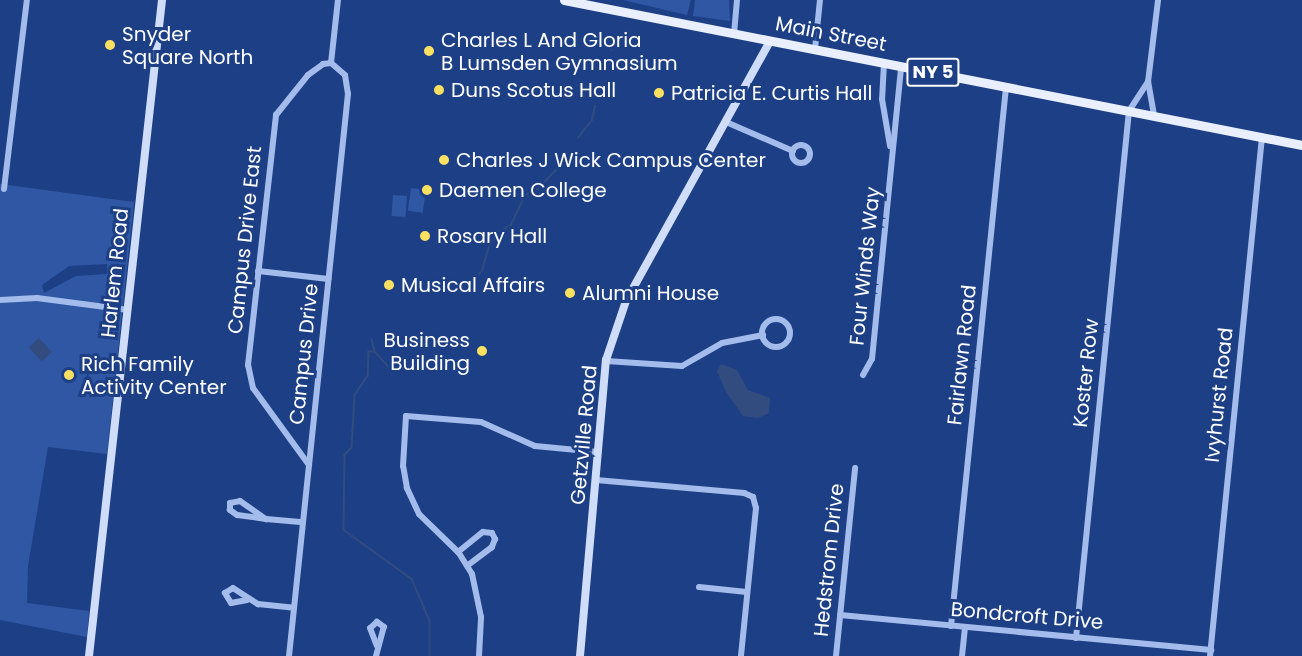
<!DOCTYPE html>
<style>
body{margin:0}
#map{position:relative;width:1302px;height:656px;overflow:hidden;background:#1d3f86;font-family:Poppins,sans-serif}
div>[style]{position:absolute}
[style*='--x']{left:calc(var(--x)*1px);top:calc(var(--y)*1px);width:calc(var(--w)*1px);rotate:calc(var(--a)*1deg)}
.green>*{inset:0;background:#3057a4;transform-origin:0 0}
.water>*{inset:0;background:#324c80;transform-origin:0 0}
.stream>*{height:1.5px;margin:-0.75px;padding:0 0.75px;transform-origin:0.75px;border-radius:0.75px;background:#324c80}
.street>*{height:6px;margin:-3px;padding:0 3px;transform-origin:3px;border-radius:3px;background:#a4bceb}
.street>.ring{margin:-3px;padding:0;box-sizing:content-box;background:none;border:6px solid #a4bceb;border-radius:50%}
.secondary>*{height:8px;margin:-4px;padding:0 4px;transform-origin:4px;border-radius:4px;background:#d0ddf8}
.primary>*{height:9px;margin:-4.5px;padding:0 4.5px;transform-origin:4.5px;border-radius:4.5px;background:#e9effe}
.dots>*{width:16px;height:16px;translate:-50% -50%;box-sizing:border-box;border:3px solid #1d3f86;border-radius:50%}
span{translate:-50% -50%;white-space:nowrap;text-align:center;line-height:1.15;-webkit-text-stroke:6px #1d3f86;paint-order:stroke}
.shield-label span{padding:2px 4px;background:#1d3f86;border:2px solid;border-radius:4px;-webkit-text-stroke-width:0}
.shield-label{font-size:18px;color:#fff;font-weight:700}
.poi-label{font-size:20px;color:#fff}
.left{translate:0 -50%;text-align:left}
.right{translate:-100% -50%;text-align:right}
.street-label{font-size:20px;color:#fff}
</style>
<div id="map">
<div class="green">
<div style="clip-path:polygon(623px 0,691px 0,687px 15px)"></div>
<div style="clip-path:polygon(695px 0,729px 0,730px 21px,693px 16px)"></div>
<div style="clip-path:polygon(evenodd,0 184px,134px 202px,107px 454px,48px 447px,28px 566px,27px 603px,89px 611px,87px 637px,0 620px,0 184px,107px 264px,107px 274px,76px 276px,44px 293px,42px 285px,69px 266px,107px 264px)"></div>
<div style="left:411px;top:188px;width:15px;height:23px;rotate:8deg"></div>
<div style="left:393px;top:195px;width:14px;height:21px;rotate:4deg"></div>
</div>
<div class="water">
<div style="left:39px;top:338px;width:19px;height:14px;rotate:47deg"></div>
<div style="clip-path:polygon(721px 364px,737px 370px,748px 390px,770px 398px,769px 413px,758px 418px,743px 416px,726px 392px,717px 371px)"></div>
</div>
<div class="stream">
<div style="--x:611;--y:50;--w:11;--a:-45"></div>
<div style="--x:619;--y:42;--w:7;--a:-82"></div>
<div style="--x:620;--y:35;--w:10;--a:-24"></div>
<div style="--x:578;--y:138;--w:23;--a:-52"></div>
<div style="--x:592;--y:120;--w:14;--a:-78"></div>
<div style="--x:464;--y:289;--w:25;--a:-45"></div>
<div style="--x:482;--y:271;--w:26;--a:-74"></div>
<div style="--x:489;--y:246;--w:16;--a:-55"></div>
<div style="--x:498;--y:233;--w:15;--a:-32"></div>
<div style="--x:511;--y:225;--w:33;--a:-65"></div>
<div style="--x:525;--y:195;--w:14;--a:-25"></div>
<div style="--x:538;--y:189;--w:45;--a:-46.8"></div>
<div style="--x:372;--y:339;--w:13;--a:77"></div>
<div style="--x:375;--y:352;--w:6;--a:180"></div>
<div style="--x:369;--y:352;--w:24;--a:92"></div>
<div style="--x:368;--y:376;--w:23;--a:124"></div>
<div style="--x:355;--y:395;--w:53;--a:93.2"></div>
<div style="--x:352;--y:448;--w:10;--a:135"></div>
<div style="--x:345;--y:455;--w:75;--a:90.8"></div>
<div style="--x:344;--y:530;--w:84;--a:35.8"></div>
<div style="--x:412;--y:579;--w:46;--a:66.8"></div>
<div style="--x:430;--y:621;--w:35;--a:90"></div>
<div style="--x:375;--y:352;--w:22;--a:47"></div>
</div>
<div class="street">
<div style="--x:734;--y:34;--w:34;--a:-85"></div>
<div style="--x:815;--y:49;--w:49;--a:-84.2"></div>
<div style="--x:331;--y:63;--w:63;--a:-83.7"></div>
<div style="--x:884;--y:63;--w:36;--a:93"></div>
<div style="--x:882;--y:99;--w:48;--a:80.3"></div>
<div style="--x:1154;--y:115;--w:34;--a:-100"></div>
<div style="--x:1148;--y:82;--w:83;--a:-83"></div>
<div style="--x:726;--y:122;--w:73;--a:23.4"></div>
<div class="ring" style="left:792px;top:145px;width:12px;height:12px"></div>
<div style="--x:4;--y:189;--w:190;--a:-83.1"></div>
<div style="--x:258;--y:271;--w:71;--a:6.4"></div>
<div style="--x:0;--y:300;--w:37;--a:-3"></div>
<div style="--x:37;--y:298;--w:92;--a:7.5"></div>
<div class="ring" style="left:762px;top:319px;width:22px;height:22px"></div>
<div style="--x:606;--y:361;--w:76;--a:3.8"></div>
<div style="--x:682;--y:366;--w:46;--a:-29.9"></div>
<div style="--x:722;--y:343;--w:42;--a:-11"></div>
<div style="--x:863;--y:375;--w:18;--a:-61"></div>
<div style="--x:872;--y:359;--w:294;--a:-84.3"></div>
<div style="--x:309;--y:465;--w:95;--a:-126"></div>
<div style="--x:253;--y:388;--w:24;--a:-102"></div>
<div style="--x:248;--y:365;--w:252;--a:-83.6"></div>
<div style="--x:276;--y:115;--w:51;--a:-51.3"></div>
<div style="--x:308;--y:75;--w:19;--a:-36"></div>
<div style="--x:323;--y:64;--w:8;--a:-7"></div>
<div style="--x:596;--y:480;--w:149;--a:5"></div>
<div style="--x:744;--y:493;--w:10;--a:24"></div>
<div style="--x:753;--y:497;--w:11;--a:75"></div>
<div style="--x:756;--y:508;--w:149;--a:95.8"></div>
<div style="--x:266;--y:519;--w:29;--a:-172"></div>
<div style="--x:237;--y:515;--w:9;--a:-144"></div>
<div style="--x:230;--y:510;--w:7;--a:-90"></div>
<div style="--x:230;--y:503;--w:10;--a:-11"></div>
<div style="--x:240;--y:501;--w:32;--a:35"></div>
<div style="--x:266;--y:519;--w:37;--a:5"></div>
<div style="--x:458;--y:552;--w:32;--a:-39"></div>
<div style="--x:483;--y:532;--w:9;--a:6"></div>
<div style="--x:492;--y:533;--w:7;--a:63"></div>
<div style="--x:495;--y:539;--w:9;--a:111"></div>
<div style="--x:492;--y:547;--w:30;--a:143"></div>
<div style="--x:699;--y:587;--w:48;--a:5.9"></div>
<div style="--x:247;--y:600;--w:16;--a:169"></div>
<div style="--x:231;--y:603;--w:12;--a:-121"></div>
<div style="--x:225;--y:593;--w:9;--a:-32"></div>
<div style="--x:233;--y:588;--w:30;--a:33"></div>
<div style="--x:258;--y:604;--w:36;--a:6"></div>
<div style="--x:840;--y:615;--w:373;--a:5.4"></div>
<div style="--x:951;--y:626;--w:542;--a:-84.17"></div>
<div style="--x:1076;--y:638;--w:530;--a:-84.26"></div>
<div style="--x:1129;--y:111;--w:35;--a:-57"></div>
<div style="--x:289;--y:656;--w:565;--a:-84.01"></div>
<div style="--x:348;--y:94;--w:19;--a:-99"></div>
<div style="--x:345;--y:75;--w:18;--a:-139"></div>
<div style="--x:376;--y:656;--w:30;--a:-75"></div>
<div style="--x:384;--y:627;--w:9;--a:-144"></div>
<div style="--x:377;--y:622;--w:9;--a:139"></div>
<div style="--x:370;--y:628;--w:19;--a:69"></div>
<div style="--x:479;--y:656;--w:39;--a:-87"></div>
<div style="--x:481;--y:617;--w:44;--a:-101.8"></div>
<div style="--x:472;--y:574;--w:26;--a:-122"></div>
<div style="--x:458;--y:552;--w:54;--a:-135.7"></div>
<div style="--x:419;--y:514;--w:29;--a:-115"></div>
<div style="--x:407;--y:488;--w:22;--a:-100"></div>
<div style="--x:403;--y:466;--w:50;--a:-86.6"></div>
<div style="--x:406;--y:416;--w:75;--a:4.6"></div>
<div style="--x:481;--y:422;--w:59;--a:24"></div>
<div style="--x:535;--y:446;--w:63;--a:5.4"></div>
<div style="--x:836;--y:656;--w:189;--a:-84.2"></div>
<div style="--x:962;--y:656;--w:29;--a:-84"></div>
<div style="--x:1210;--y:656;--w:522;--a:-84.28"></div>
</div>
<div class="secondary">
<div style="--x:89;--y:656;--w:660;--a:-83.65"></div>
<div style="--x:580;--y:656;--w:297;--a:-85"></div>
<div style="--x:606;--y:360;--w:62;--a:-71.3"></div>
<div style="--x:626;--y:301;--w:297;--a:-61"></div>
</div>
<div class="primary">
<div style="--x:564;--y:0;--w:752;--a:11.12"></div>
</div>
<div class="dots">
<div style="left:110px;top:45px;background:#fbe062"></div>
<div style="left:429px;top:51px;background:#fbe062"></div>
<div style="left:439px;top:90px;background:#fbe062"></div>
<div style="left:659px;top:93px;background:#fbe062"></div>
<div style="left:444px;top:160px;background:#fbe062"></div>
<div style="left:427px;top:190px;background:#fbe062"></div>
<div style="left:425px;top:236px;background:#fbe062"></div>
<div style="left:389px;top:285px;background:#fbe062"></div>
<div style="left:570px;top:293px;background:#fbe062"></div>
<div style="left:482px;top:351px;background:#fbe062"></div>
<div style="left:69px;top:375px;background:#fbe062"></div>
</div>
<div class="shield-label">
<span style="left:933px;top:72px">NY 5</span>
</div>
<div class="poi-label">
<span class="left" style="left:122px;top:46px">Snyder<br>Square North</span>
<span class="left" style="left:441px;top:52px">Charles L And Gloria<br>B Lumsden Gymnasium</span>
<span class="left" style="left:451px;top:90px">Duns Scotus Hall</span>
<span class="left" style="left:671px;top:93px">Patricia E. Curtis Hall</span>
<span class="left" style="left:456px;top:160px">Charles J Wick Campus Center</span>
<span class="left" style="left:439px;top:190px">Daemen College</span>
<span class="left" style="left:437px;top:236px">Rosary Hall</span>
<span class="left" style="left:401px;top:285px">Musical Affairs</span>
<span class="left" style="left:582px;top:293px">Alumni House</span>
<span class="right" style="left:470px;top:352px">Business<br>Building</span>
<span class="left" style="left:81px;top:376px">Rich Family<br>Activity Center</span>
</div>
<div class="street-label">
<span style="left:831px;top:34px;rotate:11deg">Main Street</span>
<span style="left:245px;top:240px;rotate:-84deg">Campus Drive East</span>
<span style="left:865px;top:266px;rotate:-84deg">Four Winds Way</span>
<span style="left:115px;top:273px;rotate:-84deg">Harlem Road</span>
<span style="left:304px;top:354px;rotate:-84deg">Campus Drive</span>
<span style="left:962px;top:355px;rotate:-84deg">Fairlawn Road</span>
<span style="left:1086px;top:373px;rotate:-84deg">Koster Row</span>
<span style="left:1219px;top:395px;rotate:-84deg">Ivyhurst Road</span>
<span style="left:584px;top:435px;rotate:-85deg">Getzville Road</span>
<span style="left:829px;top:560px;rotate:-84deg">Hedstrom Drive</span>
<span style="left:1027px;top:616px;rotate:5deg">Bondcroft Drive</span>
</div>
</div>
